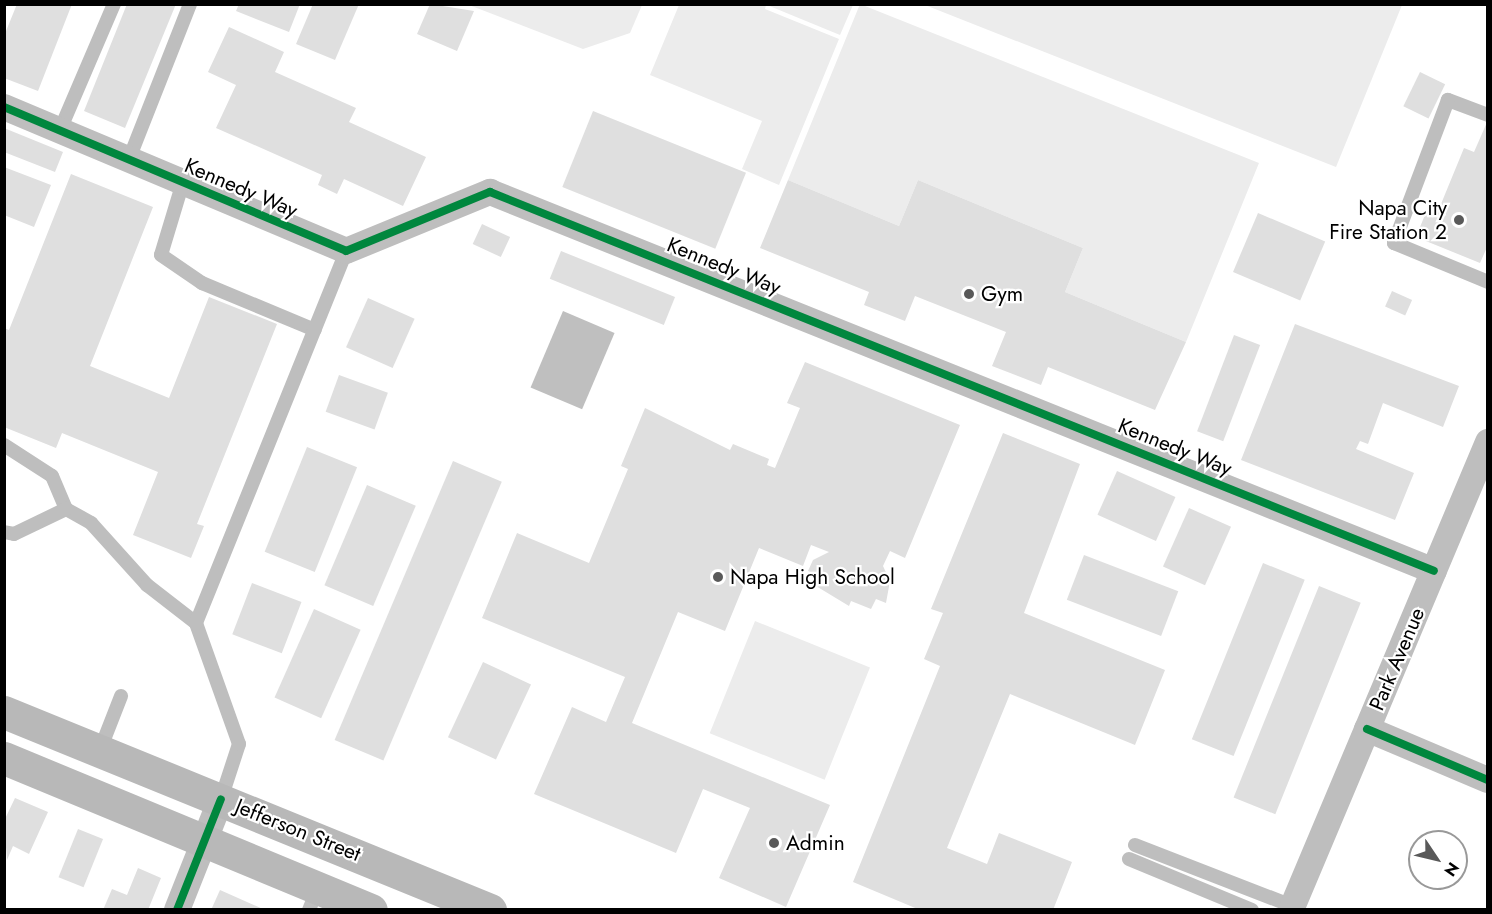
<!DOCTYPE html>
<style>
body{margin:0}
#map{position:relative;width:1492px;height:914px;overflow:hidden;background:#fff;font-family:Jost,sans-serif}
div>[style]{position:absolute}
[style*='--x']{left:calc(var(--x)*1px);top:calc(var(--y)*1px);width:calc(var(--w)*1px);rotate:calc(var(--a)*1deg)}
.green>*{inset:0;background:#ececec;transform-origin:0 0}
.water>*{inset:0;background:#bfbfbf;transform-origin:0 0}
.building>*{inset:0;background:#dfdfdf;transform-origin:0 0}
.service>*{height:14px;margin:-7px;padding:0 7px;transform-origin:7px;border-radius:7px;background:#bebebe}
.minor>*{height:26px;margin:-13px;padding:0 13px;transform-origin:13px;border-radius:13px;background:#bebebe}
.secondary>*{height:33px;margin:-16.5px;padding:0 16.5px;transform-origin:16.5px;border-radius:16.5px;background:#b8b8b8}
.cycleway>*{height:8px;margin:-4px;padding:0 4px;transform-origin:4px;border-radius:4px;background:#00873e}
.dots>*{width:16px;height:16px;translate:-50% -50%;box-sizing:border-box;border:3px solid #fff;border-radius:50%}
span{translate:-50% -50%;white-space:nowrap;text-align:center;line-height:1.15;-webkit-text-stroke:4.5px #fff;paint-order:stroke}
.street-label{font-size:21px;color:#000}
.poi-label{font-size:21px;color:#000}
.right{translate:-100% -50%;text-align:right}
.left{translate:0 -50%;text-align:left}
.frame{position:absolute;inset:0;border:6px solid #000;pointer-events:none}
.north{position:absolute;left:1408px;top:830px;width:60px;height:60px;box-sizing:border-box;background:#fff;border:2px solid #999;border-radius:50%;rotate:125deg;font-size:16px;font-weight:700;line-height:24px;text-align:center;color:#000}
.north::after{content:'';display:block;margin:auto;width:21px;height:27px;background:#595959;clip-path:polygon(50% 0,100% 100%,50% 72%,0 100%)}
</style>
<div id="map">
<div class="green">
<div style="clip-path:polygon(860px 4px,1259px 163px,1186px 342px,1065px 292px,1083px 248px,918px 180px,899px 226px,788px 180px)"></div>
<div style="clip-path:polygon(469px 5px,642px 4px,642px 5px,630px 33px,583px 49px)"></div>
<div style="clip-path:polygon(679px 5px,766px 5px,765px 9px,839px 39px,779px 185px,742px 169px,762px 121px,650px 75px)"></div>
<div style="clip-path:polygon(767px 5px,853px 4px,853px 5px,840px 35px)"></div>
<div style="clip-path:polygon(925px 5px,1402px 5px,1336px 167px)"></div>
<div style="left:755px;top:621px;width:124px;height:121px;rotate:22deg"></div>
</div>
<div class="water">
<div style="left:563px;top:311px;width:56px;height:83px;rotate:23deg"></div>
</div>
<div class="building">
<div style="clip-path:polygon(17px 4px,72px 4px,38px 91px,4px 78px,4px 36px)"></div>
<div style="clip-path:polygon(127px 4px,176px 4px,125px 128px,84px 111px)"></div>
<div style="clip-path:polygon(239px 4px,300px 4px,289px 32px,236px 11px)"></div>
<div style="clip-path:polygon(313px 4px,359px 4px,335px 60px,296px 44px)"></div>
<div style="clip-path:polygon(430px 4px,474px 11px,457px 51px,417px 34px)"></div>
<div style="clip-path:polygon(229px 27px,284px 52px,275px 72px,356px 108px,349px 122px,426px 157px,403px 206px,344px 179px,337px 194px,318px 185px,322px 175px,216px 128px,236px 85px,208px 72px)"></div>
<div style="left:1420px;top:72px;width:28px;height:38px;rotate:26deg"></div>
<div style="left:593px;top:111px;width:165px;height:82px;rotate:22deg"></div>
<div style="clip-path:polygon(1488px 120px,1488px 245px,1480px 263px,1416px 237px,1431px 200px,1441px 204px,1464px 148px,1474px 152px)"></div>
<div style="clip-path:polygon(4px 128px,63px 152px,55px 172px,4px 152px)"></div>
<div style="clip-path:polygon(4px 167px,51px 185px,34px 227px,4px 215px)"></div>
<div style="clip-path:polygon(71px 174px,153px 207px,90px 366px,169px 398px,209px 297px,277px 324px,197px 524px,204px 526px,191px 558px,133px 535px,158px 472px,62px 433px,56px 448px,4px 427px,4px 328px,9px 330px)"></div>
<div style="clip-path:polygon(788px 180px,899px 226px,918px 180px,1083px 248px,1065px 292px,1186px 342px,1155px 410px,1048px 367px,1041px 385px,992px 366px,1006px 332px,915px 296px,905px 321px,864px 305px,869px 292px,760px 248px)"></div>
<div style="left:1258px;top:213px;width:73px;height:64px;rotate:23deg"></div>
<div style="left:482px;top:224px;width:31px;height:22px;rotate:25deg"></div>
<div style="left:561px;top:251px;width:123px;height:30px;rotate:22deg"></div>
<div style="left:1392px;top:291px;width:22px;height:17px;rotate:24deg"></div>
<div style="left:368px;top:298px;width:51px;height:54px;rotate:24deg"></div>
<div style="clip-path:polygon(1295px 324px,1459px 386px,1443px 427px,1383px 403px,1368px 444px,1360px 441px,1356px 449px,1414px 473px,1395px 520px,1241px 460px)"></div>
<div style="left:1234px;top:335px;width:28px;height:103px;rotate:21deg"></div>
<div style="clip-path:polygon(805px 362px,960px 425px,905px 558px,890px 551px,883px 566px,890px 581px,886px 603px,876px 599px,871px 609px,851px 601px,849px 606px,816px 586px,820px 576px,808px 571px,813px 560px,829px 552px,811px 545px,803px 566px,759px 548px,725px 631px,678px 612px,632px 723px,830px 805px,786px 907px,719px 878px,750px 808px,703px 789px,676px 853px,534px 794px,572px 707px,606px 722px,625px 677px,482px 618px,517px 533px,589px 563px,628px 469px,621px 466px,645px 408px,730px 450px,733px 444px,769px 459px,767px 465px,775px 468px,800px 408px,787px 403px)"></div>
<div style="left:339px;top:375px;width:52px;height:39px;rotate:20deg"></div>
<div style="clip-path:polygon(1003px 433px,1080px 464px,1024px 613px,1165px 670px,1135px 745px,1010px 694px,947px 848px,987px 864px,999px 833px,1072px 862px,1053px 910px,920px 910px,853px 882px,940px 666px,924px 659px,943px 613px,931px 609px)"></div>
<div style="left:307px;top:447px;width:54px;height:113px;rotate:22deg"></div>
<div style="left:453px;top:461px;width:53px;height:303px;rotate:23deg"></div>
<div style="left:1117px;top:471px;width:64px;height:48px;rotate:24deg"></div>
<div style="left:367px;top:485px;width:53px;height:109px;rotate:23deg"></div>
<div style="left:1189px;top:508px;width:46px;height:64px;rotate:24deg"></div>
<div style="left:1084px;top:555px;width:101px;height:48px;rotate:21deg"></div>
<div style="left:1263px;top:563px;width:45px;height:190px;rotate:22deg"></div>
<div style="left:252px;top:583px;width:53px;height:55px;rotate:21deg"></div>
<div style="left:1319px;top:586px;width:45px;height:228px;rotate:22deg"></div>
<div style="left:314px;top:609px;width:51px;height:97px;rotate:24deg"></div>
<div style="left:483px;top:662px;width:53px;height:83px;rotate:25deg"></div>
<div style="clip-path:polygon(15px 798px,48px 812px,29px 854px,13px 846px,7px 860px,4px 821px)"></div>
<div style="left:78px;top:829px;width:27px;height:52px;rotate:22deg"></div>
<div style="clip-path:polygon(138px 868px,161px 878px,148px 910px,103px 910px,112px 889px,127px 895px)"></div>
<div style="clip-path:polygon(220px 890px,265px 910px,211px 910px)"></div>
</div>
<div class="service">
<div style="--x:1488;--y:115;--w:43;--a:-159.4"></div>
<div style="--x:1448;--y:100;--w:153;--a:110.7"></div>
<div style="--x:1394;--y:243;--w:102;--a:22.5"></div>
<div style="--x:60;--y:130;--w:137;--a:-66.8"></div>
<div style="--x:129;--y:159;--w:167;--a:-68.5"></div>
<div style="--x:183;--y:182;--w:76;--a:106.8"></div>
<div style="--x:161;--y:255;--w:50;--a:34.3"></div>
<div style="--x:202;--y:283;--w:122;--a:22.6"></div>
<div style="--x:4;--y:445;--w:57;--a:32.9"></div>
<div style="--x:52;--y:476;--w:36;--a:67"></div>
<div style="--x:66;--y:509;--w:29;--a:29"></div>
<div style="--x:91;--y:523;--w:84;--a:47.9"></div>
<div style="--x:147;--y:585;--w:62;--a:37.8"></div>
<div style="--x:4;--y:532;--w:10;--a:11"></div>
<div style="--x:14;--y:534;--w:58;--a:-25.7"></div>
<div style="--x:100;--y:750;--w:58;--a:-68.7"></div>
<div style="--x:221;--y:799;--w:58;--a:-71.9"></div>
<div style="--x:239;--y:744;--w:128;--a:-109.6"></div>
<div style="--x:196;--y:623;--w:401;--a:-68"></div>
<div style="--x:1135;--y:845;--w:168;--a:21.2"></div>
<div style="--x:1129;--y:859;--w:133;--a:22.5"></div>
<div style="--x:309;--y:910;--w:24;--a:-68"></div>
</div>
<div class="minor">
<div style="--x:4;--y:107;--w:371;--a:22.8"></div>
<div style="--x:346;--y:251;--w:156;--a:-22.3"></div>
<div style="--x:490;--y:192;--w:1017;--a:21.87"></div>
<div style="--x:1367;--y:729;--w:131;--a:22.9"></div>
<div style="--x:177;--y:910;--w:119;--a:-68.4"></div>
<div style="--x:1291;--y:910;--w:508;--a:-67.17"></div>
</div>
<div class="secondary">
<div style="--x:4;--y:712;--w:525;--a:22.17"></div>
<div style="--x:4;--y:758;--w:397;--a:22.5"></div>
</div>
<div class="cycleway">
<div style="--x:4;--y:107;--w:371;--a:22.8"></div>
<div style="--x:346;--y:251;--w:156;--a:-22.3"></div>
<div style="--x:490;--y:192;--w:1017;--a:21.87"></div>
<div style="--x:1367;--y:729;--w:131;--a:22.9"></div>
<div style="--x:177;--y:910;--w:119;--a:-68.4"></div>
</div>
<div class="dots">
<div style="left:1459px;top:220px;background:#595959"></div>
<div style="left:969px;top:294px;background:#595959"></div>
<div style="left:718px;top:577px;background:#595959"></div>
<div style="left:774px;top:843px;background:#595959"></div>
</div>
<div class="street-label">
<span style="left:241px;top:188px;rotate:23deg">Kennedy Way</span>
<span style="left:724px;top:266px;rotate:22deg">Kennedy Way</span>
<span style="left:1175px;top:447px;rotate:22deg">Kennedy Way</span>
<span style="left:1397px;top:659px;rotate:-67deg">Park Avenue</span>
<span style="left:298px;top:830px;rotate:22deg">Jefferson Street</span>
</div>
<div class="poi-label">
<span class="right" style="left:1447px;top:220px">Napa City<br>Fire Station 2</span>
<span class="left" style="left:981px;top:294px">Gym</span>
<span class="left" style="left:730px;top:577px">Napa High School</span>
<span class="left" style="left:786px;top:843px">Admin</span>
</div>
<div class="frame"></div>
<div class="north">N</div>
</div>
